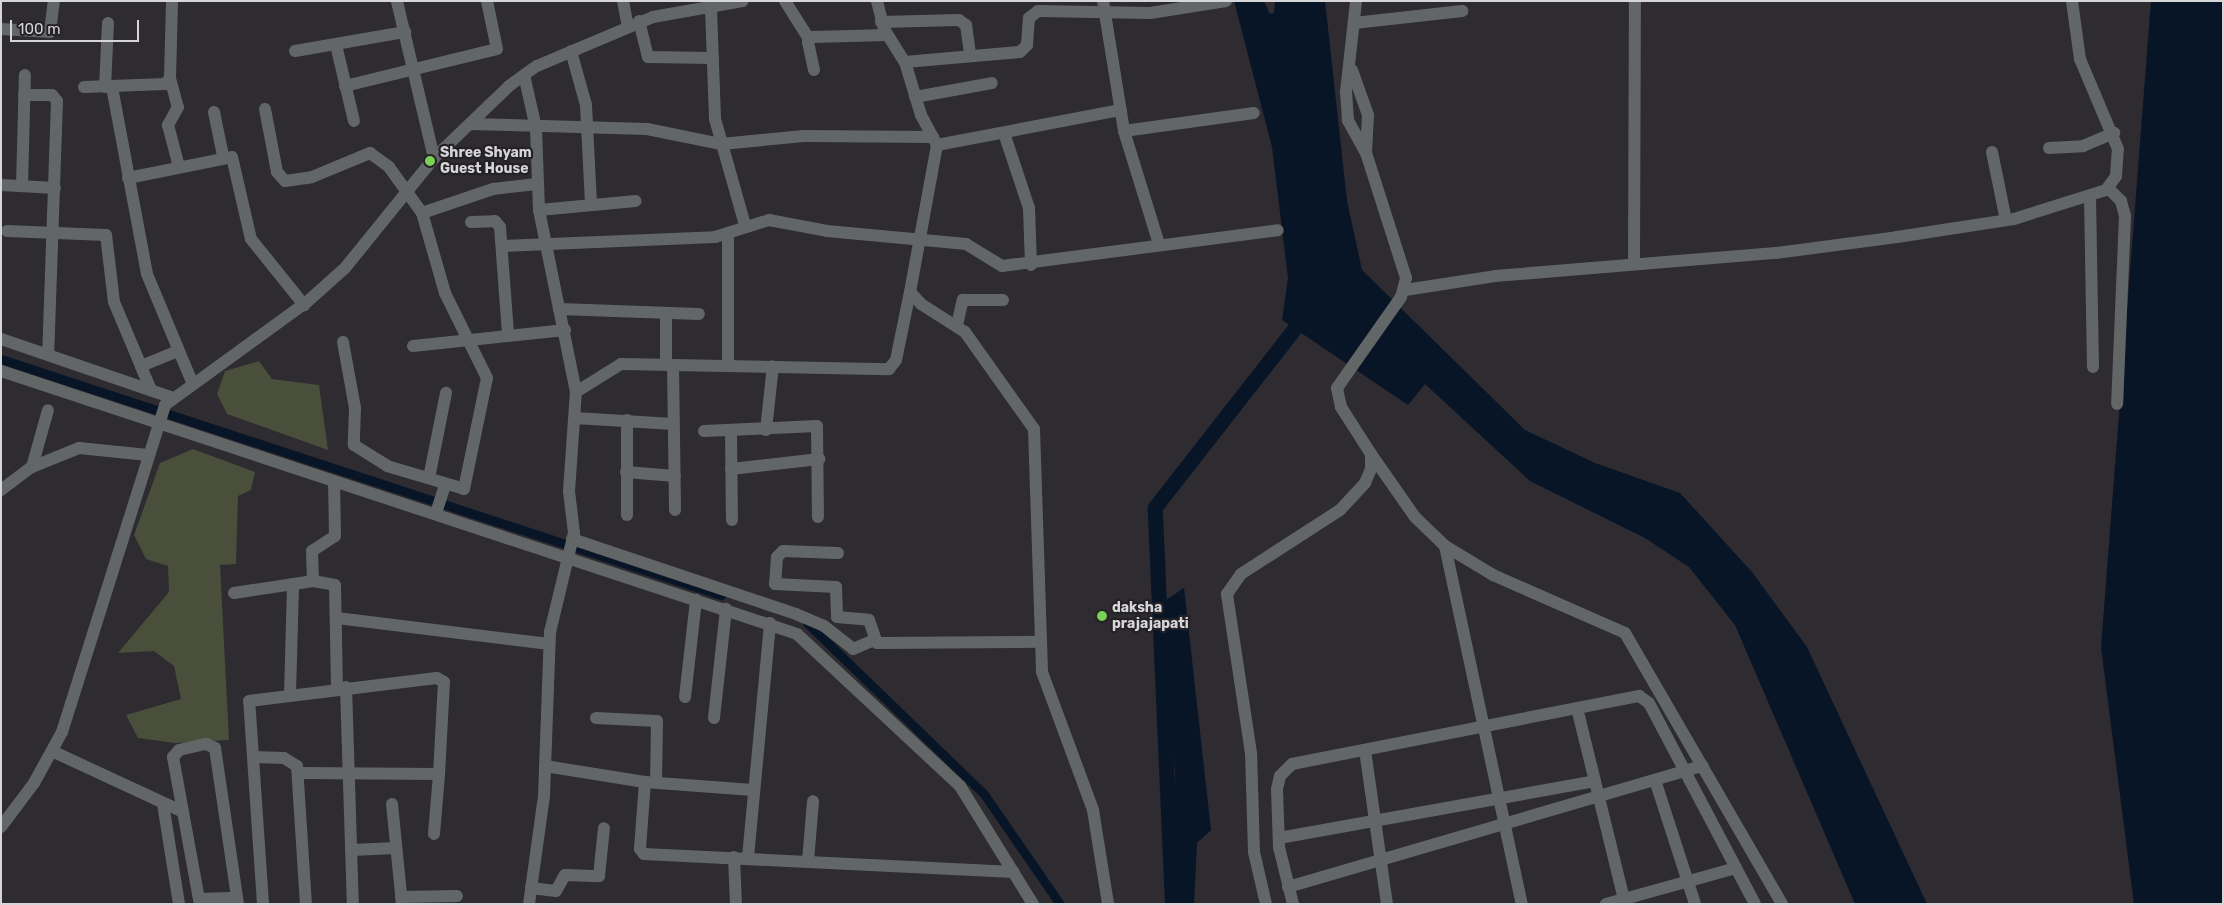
<!DOCTYPE html>
<style>
body{margin:0}
#map{position:relative;width:2224px;height:905px;overflow:hidden;background:#2e2b31;font-family:Rubik,sans-serif}
div>[style]{position:absolute}
[style*='--x']{left:calc(var(--x)*1px);top:calc(var(--y)*1px);width:calc(var(--w)*1px);rotate:calc(var(--a)*1deg)}
.green>*{inset:0;background:#494f3b}
.water>*{inset:0;background:#071527}
.canal>*{height:9px;margin:-4.5px;padding:0 4.5px;transform-origin:4.5px;border-radius:4.5px;background:#071527}
.river>*{height:15px;margin:-7.5px;padding:0 7.5px;transform-origin:7.5px;border-radius:7.5px;background:#071527}
.minor>*{height:12px;margin:-6px;padding:0 6px;transform-origin:6px;border-radius:6px;background:#636667}
.dots>*{width:14px;height:14px;translate:-50% -50%;box-sizing:border-box;border:2px solid #242127;border-radius:50%}
span{translate:-50% -50%;white-space:nowrap;text-align:center;line-height:1.15;-webkit-text-stroke:4.5px #242127;paint-order:stroke}
.poi-label{font-size:14px;color:#d6d5d8;font-weight:700}
.left{translate:0 -50%;text-align:left}
.frame{position:absolute;inset:0;border:2px solid #d6d5d8;pointer-events:none}
.scale{position:absolute;left:10px;top:20px;width:129px;height:22px;box-sizing:border-box;border:2px solid #d6d5d8;border-top:0;padding-left:6px;font-size:15px;line-height:18px;white-space:nowrap;color:#d6d5d8;-webkit-text-stroke:4px #242127;paint-order:stroke}
</style>
<div id="map">
<div class="green">
<div style="clip-path:polygon(259px 361px,272px 379px,319px 385px,328px 450px,227px 414px,217px 394px,225px 371px)"></div>
<div style="clip-path:polygon(193px 449px,255px 472px,251px 490px,238px 496px,236px 564px,220px 565px,229px 740px,175px 743px,138px 738px,126px 715px,181px 699px,174px 666px,154px 651px,118px 653px,169px 592px,168px 566px,146px 559px,134px 535px,160px 463px)"></div>
</div>
<div class="water">
<div style="clip-path:polygon(1234px 1px,1264px 1px,1270px 14px,1274px 13px,1275px 1px,1325px 1px,1347px 201px,1362px 270px,1525px 430px,1595px 463px,1680px 493px,1752px 572px,1807px 647px,1927px 904px,1855px 904px,1735px 625px,1689px 567px,1645px 538px,1530px 481px,1425px 384px,1408px 405px,1282px 320px,1288px 278px,1272px 147px)"></div>
<div style="clip-path:polygon(2151px 1px,2223px 1px,2223px 904px,2134px 904px,2101px 647px)"></div>
<div style="clip-path:polygon(1184px 588px,1211px 830px,1197px 843px,1194px 904px,1172px 904px,1175px 773px,1158px 605px)"></div>
</div>
<div class="canal">
<div style="--x:1;--y:359;--w:758;--a:18.15"></div>
<div style="--x:807;--y:623;--w:246;--a:44"></div>
<div style="--x:984;--y:794;--w:134;--a:55.4"></div>
</div>
<div class="river">
<div style="--x:1172;--y:904;--w:397;--a:-92.5"></div>
<div style="--x:1155;--y:507;--w:226;--a:-52"></div>
</div>
<div class="minor">
<div style="--x:623;--y:1;--w:25;--a:79"></div>
<div style="--x:785;--y:1;--w:45;--a:57.7"></div>
<div style="--x:877;--y:1;--w:29;--a:76"></div>
<div style="--x:884;--y:29;--w:39;--a:58"></div>
<div style="--x:905;--y:62;--w:55;--a:73.2"></div>
<div style="--x:921;--y:115;--w:34;--a:62"></div>
<div style="--x:937;--y:145;--w:149;--a:100.4"></div>
<div style="--x:910;--y:292;--w:16;--a:47"></div>
<div style="--x:921;--y:304;--w:52;--a:32.5"></div>
<div style="--x:965;--y:332;--w:119;--a:54.6"></div>
<div style="--x:1034;--y:429;--w:243;--a:88.1"></div>
<div style="--x:1042;--y:672;--w:147;--a:69.7"></div>
<div style="--x:1093;--y:810;--w:95;--a:80.9"></div>
<div style="--x:1103;--y:1;--w:132;--a:80.8"></div>
<div style="--x:1124;--y:131;--w:118;--a:72.8"></div>
<div style="--x:711;--y:9;--w:110;--a:87.9"></div>
<div style="--x:715;--y:119;--w:110;--a:74.2"></div>
<div style="--x:639;--y:21;--w:37;--a:76"></div>
<div style="--x:648;--y:57;--w:65;--a:0.9"></div>
<div style="--x:881;--y:22;--w:78;--a:-1.5"></div>
<div style="--x:959;--y:20;--w:9;--a:36"></div>
<div style="--x:966;--y:25;--w:29;--a:82"></div>
<div style="--x:1354;--y:23;--w:109;--a:-6.3"></div>
<div style="--x:1;--y:29;--w:49;--a:3.5"></div>
<div style="--x:50;--y:32;--w:31;--a:-83"></div>
<div style="--x:336;--y:45;--w:78;--a:76.7"></div>
<div style="--x:295;--y:51;--w:112;--a:-9.8"></div>
<div style="--x:571;--y:51;--w:56;--a:74.5"></div>
<div style="--x:586;--y:105;--w:99;--a:87.1"></div>
<div style="--x:905;--y:62;--w:115;--a:-5"></div>
<div style="--x:1020;--y:52;--w:10;--a:-45"></div>
<div style="--x:1027;--y:45;--w:27;--a:-86"></div>
<div style="--x:1029;--y:18;--w:11;--a:-38"></div>
<div style="--x:1038;--y:11;--w:112;--a:1"></div>
<div style="--x:1150;--y:13;--w:77;--a:-9"></div>
<div style="--x:814;--y:70;--w:29;--a:-102"></div>
<div style="--x:808;--y:42;--w:6;--a:-51"></div>
<div style="--x:812;--y:37;--w:75;--a:-1.5"></div>
<div style="--x:1352;--y:70;--w:48;--a:70.4"></div>
<div style="--x:1368;--y:115;--w:38;--a:93"></div>
<div style="--x:524;--y:75;--w:54;--a:77.2"></div>
<div style="--x:536;--y:128;--w:82;--a:87.9"></div>
<div style="--x:170;--y:78;--w:30;--a:75"></div>
<div style="--x:178;--y:107;--w:21;--a:119"></div>
<div style="--x:168;--y:125;--w:43;--a:75.3"></div>
<div style="--x:345;--y:86;--w:156;--a:-13.7"></div>
<div style="--x:497;--y:49;--w:49;--a:-101.8"></div>
<div style="--x:84;--y:87;--w:81;--a:-2.1"></div>
<div style="--x:165;--y:84;--w:8;--a:-50"></div>
<div style="--x:170;--y:78;--w:77;--a:-88.5"></div>
<div style="--x:105;--y:87;--w:64;--a:-87.3"></div>
<div style="--x:112;--y:87;--w:190;--a:79.4"></div>
<div style="--x:147;--y:274;--w:117;--a:67.4"></div>
<div style="--x:24;--y:95;--w:28;--a:0"></div>
<div style="--x:52;--y:95;--w:8;--a:50"></div>
<div style="--x:57;--y:101;--w:254;--a:92"></div>
<div style="--x:915;--y:97;--w:78;--a:-10.3"></div>
<div style="--x:265;--y:109;--w:64;--a:79.2"></div>
<div style="--x:277;--y:172;--w:12;--a:48"></div>
<div style="--x:285;--y:181;--w:27;--a:-8"></div>
<div style="--x:312;--y:177;--w:63;--a:-22.5"></div>
<div style="--x:370;--y:153;--w:24;--a:36"></div>
<div style="--x:389;--y:167;--w:57;--a:54.3"></div>
<div style="--x:422;--y:213;--w:75;--a:-18.7"></div>
<div style="--x:493;--y:189;--w:44;--a:-6.5"></div>
<div style="--x:214;--y:112;--w:45;--a:78.4"></div>
<div style="--x:470;--y:124;--w:177;--a:1.6"></div>
<div style="--x:647;--y:129;--w:76;--a:11.5"></div>
<div style="--x:721;--y:144;--w:83;--a:-5.5"></div>
<div style="--x:804;--y:136;--w:129;--a:0.4"></div>
<div style="--x:1124;--y:131;--w:131;--a:-7.9"></div>
<div style="--x:1004;--y:133;--w:79;--a:71.6"></div>
<div style="--x:1029;--y:208;--w:57;--a:88"></div>
<div style="--x:937;--y:145;--w:187;--a:-10.8"></div>
<div style="--x:2049;--y:148;--w:34;--a:-3"></div>
<div style="--x:2083;--y:146;--w:34;--a:-23"></div>
<div style="--x:1992;--y:152;--w:69;--a:78.4"></div>
<div style="--x:434;--y:158;--w:104;--a:-43.8"></div>
<div style="--x:509;--y:86;--w:34;--a:-36"></div>
<div style="--x:537;--y:66;--w:126;--a:-22.9"></div>
<div style="--x:653;--y:17;--w:91;--a:-10.1"></div>
<div style="--x:128;--y:178;--w:106;--a:-11.4"></div>
<div style="--x:232;--y:157;--w:84;--a:77"></div>
<div style="--x:251;--y:239;--w:85;--a:51.2"></div>
<div style="--x:1;--y:185;--w:54;--a:3.2"></div>
<div style="--x:22;--y:186;--w:111;--a:-88.5"></div>
<div style="--x:2109;--y:189;--w:17;--a:45"></div>
<div style="--x:2121;--y:201;--w:16;--a:75"></div>
<div style="--x:2125;--y:216;--w:188;--a:92.4"></div>
<div style="--x:2090;--y:197;--w:170;--a:89"></div>
<div style="--x:471;--y:222;--w:24;--a:-2"></div>
<div style="--x:495;--y:221;--w:8;--a:50"></div>
<div style="--x:500;--y:227;--w:107;--a:85.7"></div>
<div style="--x:7;--y:231;--w:99;--a:2.3"></div>
<div style="--x:106;--y:235;--w:67;--a:83.2"></div>
<div style="--x:114;--y:302;--w:69;--a:67.1"></div>
<div style="--x:503;--y:246;--w:212;--a:-2.4"></div>
<div style="--x:715;--y:237;--w:57;--a:-17.5"></div>
<div style="--x:769;--y:220;--w:59;--a:10.7"></div>
<div style="--x:827;--y:231;--w:140;--a:5.3"></div>
<div style="--x:966;--y:244;--w:42;--a:31.4"></div>
<div style="--x:1002;--y:266;--w:278;--a:-7.4"></div>
<div style="--x:1634;--y:263;--w:262;--a:-89.8"></div>
<div style="--x:1405;--y:290;--w:91;--a:-8.8"></div>
<div style="--x:1495;--y:276;--w:282;--a:-4.7"></div>
<div style="--x:1776;--y:253;--w:122;--a:-7.5"></div>
<div style="--x:1897;--y:237;--w:118;--a:-8.7"></div>
<div style="--x:2014;--y:219;--w:96;--a:-17.5"></div>
<div style="--x:2106;--y:190;--w:17;--a:-54"></div>
<div style="--x:2116;--y:176;--w:27;--a:-86"></div>
<div style="--x:2118;--y:149;--w:98;--a:-112.9"></div>
<div style="--x:2080;--y:59;--w:59;--a:-97.9"></div>
<div style="--x:559;--y:309;--w:140;--a:2"></div>
<div style="--x:666;--y:313;--w:51;--a:90"></div>
<div style="--x:957;--y:325;--w:26;--a:-77"></div>
<div style="--x:963;--y:300;--w:40;--a:0"></div>
<div style="--x:1;--y:339;--w:179;--a:18.9"></div>
<div style="--x:343;--y:342;--w:67;--a:79.7"></div>
<div style="--x:355;--y:408;--w:37;--a:92"></div>
<div style="--x:354;--y:445;--w:39;--a:32"></div>
<div style="--x:387;--y:466;--w:80;--a:16.6"></div>
<div style="--x:464;--y:489;--w:113;--a:-78.3"></div>
<div style="--x:487;--y:378;--w:95;--a:-116.3"></div>
<div style="--x:445;--y:293;--w:83;--a:-106"></div>
<div style="--x:413;--y:346;--w:153;--a:-6"></div>
<div style="--x:728;--y:364;--w:131;--a:-90"></div>
<div style="--x:673;--y:365;--w:145;--a:89.2"></div>
<div style="--x:1;--y:371;--w:838;--a:18.28"></div>
<div style="--x:797;--y:634;--w:223;--a:43"></div>
<div style="--x:960;--y:786;--w:139;--a:58.3"></div>
<div style="--x:151;--y:390;--w:26;--a:-113"></div>
<div style="--x:141;--y:366;--w:40;--a:-22"></div>
<div style="--x:576;--y:392;--w:53;--a:-31.9"></div>
<div style="--x:621;--y:364;--w:268;--a:1.1"></div>
<div style="--x:889;--y:369;--w:11;--a:-52"></div>
<div style="--x:896;--y:360;--w:69;--a:-78.4"></div>
<div style="--x:575;--y:418;--w:98;--a:3.5"></div>
<div style="--x:766;--y:430;--w:64;--a:-83.8"></div>
<div style="--x:704;--y:431;--w:113;--a:-2.5"></div>
<div style="--x:817;--y:426;--w:91;--a:89.4"></div>
<div style="--x:731;--y:431;--w:89;--a:89.4"></div>
<div style="--x:1371;--y:454;--w:77;--a:55.1"></div>
<div style="--x:1415;--y:517;--w:42;--a:44"></div>
<div style="--x:1445;--y:546;--w:56;--a:31.1"></div>
<div style="--x:1493;--y:575;--w:144;--a:23.7"></div>
<div style="--x:1625;--y:633;--w:313;--a:59.9"></div>
<div style="--x:32;--y:467;--w:59;--a:-74.3"></div>
<div style="--x:731;--y:469;--w:89;--a:-6.5"></div>
<div style="--x:626;--y:472;--w:49;--a:4.7"></div>
<div style="--x:429;--y:478;--w:87;--a:-78.7"></div>
<div style="--x:1;--y:490;--w:39;--a:-37"></div>
<div style="--x:32;--y:467;--w:51;--a:-22"></div>
<div style="--x:79;--y:448;--w:69;--a:5.8"></div>
<div style="--x:436;--y:513;--w:29;--a:-72"></div>
<div style="--x:627;--y:515;--w:95;--a:-90"></div>
<div style="--x:572;--y:539;--w:236;--a:18.5"></div>
<div style="--x:796;--y:614;--w:30;--a:23"></div>
<div style="--x:824;--y:626;--w:37;--a:38"></div>
<div style="--x:853;--y:649;--w:23;--a:-23"></div>
<div style="--x:1445;--y:546;--w:366;--a:77.9"></div>
<div style="--x:838;--y:553;--w:55;--a:-177.9"></div>
<div style="--x:783;--y:551;--w:8;--a:135"></div>
<div style="--x:777;--y:557;--w:27;--a:94"></div>
<div style="--x:775;--y:584;--w:61;--a:2.8"></div>
<div style="--x:836;--y:587;--w:30;--a:88"></div>
<div style="--x:837;--y:617;--w:32;--a:5"></div>
<div style="--x:869;--y:620;--w:24;--a:71"></div>
<div style="--x:877;--y:643;--w:162;--a:-0.4"></div>
<div style="--x:313;--y:581;--w:30;--a:-92"></div>
<div style="--x:312;--y:551;--w:27;--a:-33"></div>
<div style="--x:335;--y:536;--w:55;--a:-91"></div>
<div style="--x:234;--y:593;--w:80;--a:-8.6"></div>
<div style="--x:313;--y:581;--w:22;--a:10"></div>
<div style="--x:335;--y:585;--w:103;--a:88.9"></div>
<div style="--x:337;--y:618;--w:214;--a:7"></div>
<div style="--x:346;--y:687;--w:217;--a:88.2"></div>
<div style="--x:290;--y:694;--w:110;--a:-88.4"></div>
<div style="--x:685;--y:697;--w:98;--a:-83.5"></div>
<div style="--x:1577;--y:708;--w:202;--a:76.2"></div>
<div style="--x:596;--y:718;--w:61;--a:2.8"></div>
<div style="--x:657;--y:721;--w:61;--a:90.9"></div>
<div style="--x:714;--y:718;--w:110;--a:-83.7"></div>
<div style="--x:1365;--y:750;--w:156;--a:81.9"></div>
<div style="--x:54;--y:752;--w:142;--a:24.9"></div>
<div style="--x:183;--y:812;--w:56;--a:-100.3"></div>
<div style="--x:173;--y:757;--w:9;--a:-49"></div>
<div style="--x:179;--y:750;--w:28;--a:-13"></div>
<div style="--x:206;--y:744;--w:10;--a:24"></div>
<div style="--x:215;--y:748;--w:158;--a:81.6"></div>
<div style="--x:254;--y:757;--w:30;--a:2"></div>
<div style="--x:284;--y:758;--w:15;--a:32"></div>
<div style="--x:297;--y:766;--w:138;--a:86.3"></div>
<div style="--x:545;--y:766;--w:101;--a:9.1"></div>
<div style="--x:645;--y:782;--w:108;--a:4.2"></div>
<div style="--x:1655;--y:780;--w:130;--a:72.1"></div>
<div style="--x:645;--y:782;--w:67;--a:94.3"></div>
<div style="--x:640;--y:849;--w:6;--a:51"></div>
<div style="--x:644;--y:854;--w:370;--a:2.8"></div>
<div style="--x:163;--y:804;--w:101;--a:80.9"></div>
<div style="--x:392;--y:804;--w:100;--a:84.3"></div>
<div style="--x:183;--y:812;--w:88;--a:79.6"></div>
<div style="--x:199;--y:899;--w:38;--a:-2"></div>
<div style="--x:1;--y:827;--w:55;--a:-53.1"></div>
<div style="--x:34;--y:783;--w:58;--a:-61.2"></div>
<div style="--x:62;--y:732;--w:343;--a:-72.5"></div>
<div style="--x:165;--y:405;--w:175;--a:-36"></div>
<div style="--x:307;--y:302;--w:51;--a:-41.8"></div>
<div style="--x:345;--y:268;--w:141;--a:-51"></div>
<div style="--x:434;--y:158;--w:161;--a:-103.3"></div>
<div style="--x:434;--y:834;--w:60;--a:-85.2"></div>
<div style="--x:1279;--y:838;--w:321;--a:-10.2"></div>
<div style="--x:351;--y:850;--w:45;--a:-2.5"></div>
<div style="--x:734;--y:857;--w:47;--a:87.6"></div>
<div style="--x:748;--y:857;--w:235;--a:-84.6"></div>
<div style="--x:808;--y:861;--w:60;--a:-85.2"></div>
<div style="--x:1288;--y:887;--w:432;--a:-16.3"></div>
<div style="--x:531;--y:888;--w:25;--a:7"></div>
<div style="--x:556;--y:891;--w:18;--a:-61"></div>
<div style="--x:565;--y:875;--w:34;--a:2"></div>
<div style="--x:599;--y:876;--w:48;--a:-84.1"></div>
<div style="--x:401;--y:897;--w:56;--a:-1"></div>
<div style="--x:263;--y:904;--w:203;--a:-93.9"></div>
<div style="--x:249;--y:701;--w:189;--a:-7"></div>
<div style="--x:437;--y:678;--w:8;--a:30"></div>
<div style="--x:444;--y:682;--w:92;--a:93.1"></div>
<div style="--x:439;--y:774;--w:140;--a:-179.6"></div>
<div style="--x:529;--y:904;--w:109;--a:-82.1"></div>
<div style="--x:544;--y:796;--w:164;--a:-87.9"></div>
<div style="--x:550;--y:632;--w:102;--a:-76.4"></div>
<div style="--x:574;--y:533;--w:42;--a:-96.8"></div>
<div style="--x:569;--y:491;--w:99;--a:-86"></div>
<div style="--x:576;--y:392;--w:186;--a:-101.5"></div>
<div style="--x:539;--y:210;--w:97;--a:-5.3"></div>
<div style="--x:1266;--y:904;--w:53;--a:-103"></div>
<div style="--x:1254;--y:852;--w:99;--a:-91.7"></div>
<div style="--x:1251;--y:753;--w:161;--a:-98.6"></div>
<div style="--x:1227;--y:594;--w:24;--a:-55"></div>
<div style="--x:1241;--y:574;--w:118;--a:-32.9"></div>
<div style="--x:1340;--y:510;--w:37;--a:-47"></div>
<div style="--x:1365;--y:483;--w:15;--a:-67"></div>
<div style="--x:1371;--y:469;--w:15;--a:-90"></div>
<div style="--x:1371;--y:454;--w:56;--a:-122.6"></div>
<div style="--x:1341;--y:407;--w:19;--a:-102"></div>
<div style="--x:1337;--y:388;--w:111;--a:-54.9"></div>
<div style="--x:1401;--y:297;--w:20;--a:-75"></div>
<div style="--x:1406;--y:278;--w:131;--a:-107.7"></div>
<div style="--x:1366;--y:153;--w:38;--a:-119"></div>
<div style="--x:1348;--y:120;--w:28;--a:-94"></div>
<div style="--x:1346;--y:92;--w:92;--a:-83.7"></div>
<div style="--x:1293;--y:904;--w:59;--a:-103.8"></div>
<div style="--x:1279;--y:847;--w:58;--a:-92"></div>
<div style="--x:1277;--y:789;--w:13;--a:-77"></div>
<div style="--x:1280;--y:776;--w:17;--a:-45"></div>
<div style="--x:1292;--y:764;--w:354;--a:-11.1"></div>
<div style="--x:1639;--y:696;--w:12;--a:35"></div>
<div style="--x:1649;--y:703;--w:227;--a:62.2"></div>
<div style="--x:1606;--y:904;--w:135;--a:-15.5"></div>
</div>
<div class="dots">
<div style="left:430px;top:161px;background:#7ad156"></div>
<div style="left:1102px;top:616px;background:#7ad156"></div>
</div>
<div class="poi-label">
<span class="left" style="left:440px;top:161px">Shree Shyam<br>Guest House</span>
<span class="left" style="left:1112px;top:616px">daksha<br>prajajapati</span>
</div>
<div class="frame"></div>
<div class="scale">100 m</div>
</div>
